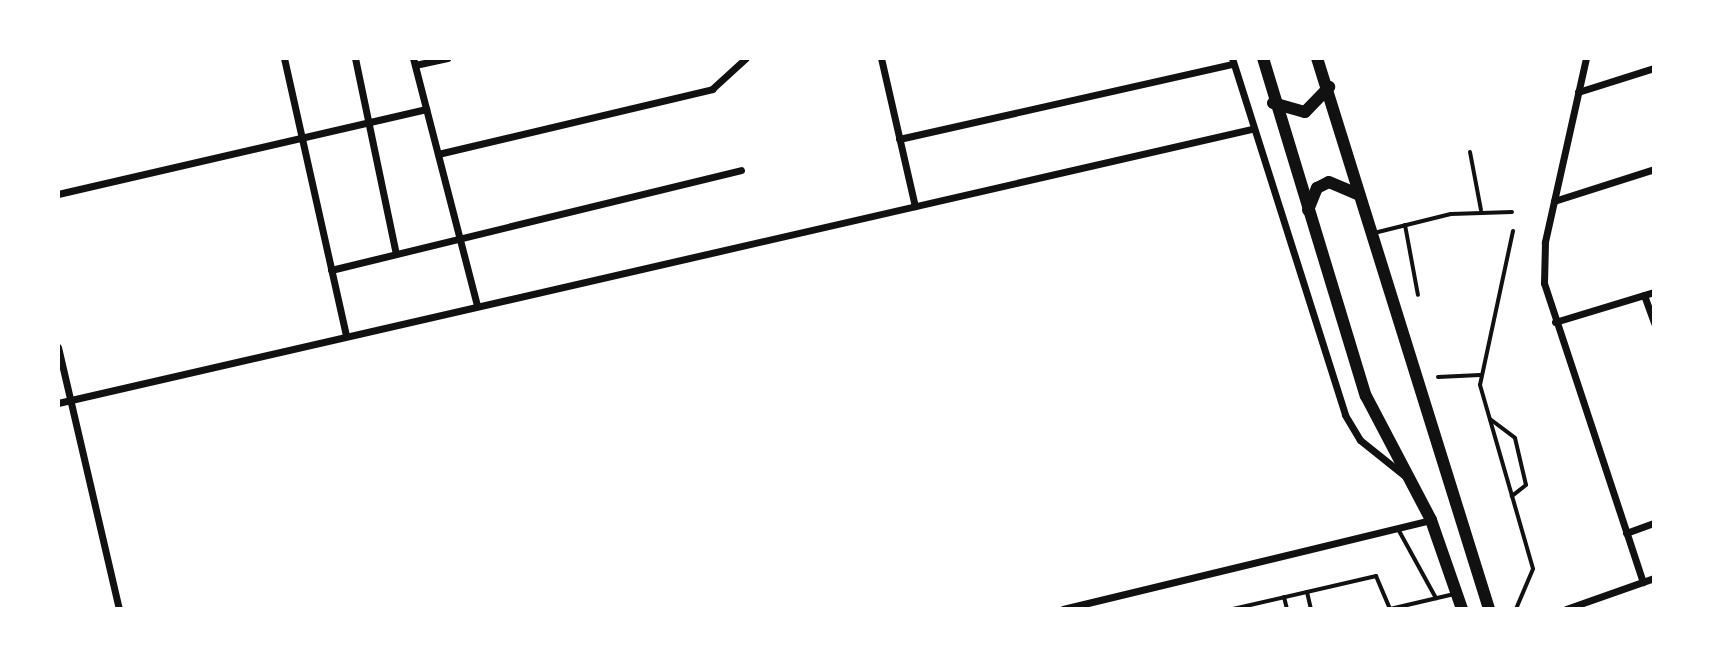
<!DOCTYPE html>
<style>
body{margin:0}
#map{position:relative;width:1712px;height:667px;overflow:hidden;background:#fff;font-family:"PT Sans",sans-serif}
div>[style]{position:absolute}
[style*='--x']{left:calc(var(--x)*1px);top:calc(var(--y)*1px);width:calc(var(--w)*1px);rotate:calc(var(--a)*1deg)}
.service>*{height:4px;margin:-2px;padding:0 2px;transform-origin:2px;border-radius:2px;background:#111}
.minor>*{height:7px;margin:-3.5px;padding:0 3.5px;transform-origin:3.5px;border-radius:3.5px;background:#111}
.primary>*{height:12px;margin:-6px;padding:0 6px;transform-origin:6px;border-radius:6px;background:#111}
span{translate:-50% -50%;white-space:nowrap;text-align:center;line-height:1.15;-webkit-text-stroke:6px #fff;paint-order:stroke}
.frame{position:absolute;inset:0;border:60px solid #fff;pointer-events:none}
</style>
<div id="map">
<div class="service">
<div style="--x:1470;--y:152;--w:59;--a:79.3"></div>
<div style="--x:1405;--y:225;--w:71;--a:79.5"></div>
<div style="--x:1513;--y:231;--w:157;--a:102.1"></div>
<div style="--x:1480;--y:385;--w:191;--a:73.9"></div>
<div style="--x:1533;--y:569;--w:43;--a:113"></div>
<div style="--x:1374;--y:233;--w:79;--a:-13.9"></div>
<div style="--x:1451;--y:214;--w:61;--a:-1.9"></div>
<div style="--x:1438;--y:377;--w:42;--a:-2.7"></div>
<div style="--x:1490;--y:419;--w:31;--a:37"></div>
<div style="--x:1515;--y:438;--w:48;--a:76.8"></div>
<div style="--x:1526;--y:485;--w:18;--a:142"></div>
<div style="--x:1398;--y:529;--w:79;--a:61.2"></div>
<div style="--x:1307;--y:592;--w:17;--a:77"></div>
<div style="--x:1284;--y:597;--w:12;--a:76"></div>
<div style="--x:1233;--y:609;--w:147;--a:-13"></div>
<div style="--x:1376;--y:576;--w:36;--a:67"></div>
<div style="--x:1390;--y:609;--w:66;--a:-13.2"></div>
</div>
<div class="minor">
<div style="--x:284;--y:58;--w:285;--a:77.4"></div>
<div style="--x:355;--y:58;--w:200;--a:78.2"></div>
<div style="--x:413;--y:58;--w:256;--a:75.5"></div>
<div style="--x:881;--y:58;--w:152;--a:77.1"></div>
<div style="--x:1232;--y:58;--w:374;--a:72.4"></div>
<div style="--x:1345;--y:415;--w:29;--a:59"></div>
<div style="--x:1360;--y:440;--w:58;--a:38.7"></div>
<div style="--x:1586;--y:58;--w:189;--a:102.6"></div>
<div style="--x:1545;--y:242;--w:41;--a:91.4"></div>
<div style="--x:1544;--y:283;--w:315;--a:71.7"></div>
<div style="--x:415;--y:65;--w:33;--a:-12"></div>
<div style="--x:1578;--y:92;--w:80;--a:-17.5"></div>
<div style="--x:899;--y:139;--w:342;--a:-12.7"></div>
<div style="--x:438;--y:154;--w:282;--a:-13.3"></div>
<div style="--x:712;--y:89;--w:46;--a:-42.4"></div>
<div style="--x:58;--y:194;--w:378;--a:-13"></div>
<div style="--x:1554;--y:201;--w:105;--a:-17.7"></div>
<div style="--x:331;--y:270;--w:422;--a:-13.7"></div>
<div style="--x:1644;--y:295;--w:30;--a:70"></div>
<div style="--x:1555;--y:322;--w:103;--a:-16.9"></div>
<div style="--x:58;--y:347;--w:269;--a:76.9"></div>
<div style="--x:58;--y:403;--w:1224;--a:-12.93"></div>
<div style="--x:1626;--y:533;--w:30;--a:-20"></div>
<div style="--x:1063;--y:609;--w:379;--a:-13.6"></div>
<div style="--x:1566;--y:609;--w:93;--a:-19.4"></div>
</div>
<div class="primary">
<div style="--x:1263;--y:58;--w:353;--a:73.1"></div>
<div style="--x:1366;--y:396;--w:140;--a:62.3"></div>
<div style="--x:1431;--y:520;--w:94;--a:70.8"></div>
<div style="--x:1317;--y:58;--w:577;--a:72.66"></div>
<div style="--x:1273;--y:103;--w:33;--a:16"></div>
<div style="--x:1305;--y:112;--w:35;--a:-46"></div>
<div style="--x:1308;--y:210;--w:24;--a:-68"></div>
<div style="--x:1317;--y:188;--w:13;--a:-27"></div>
<div style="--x:1329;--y:182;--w:33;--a:23"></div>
</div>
<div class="frame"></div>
</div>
